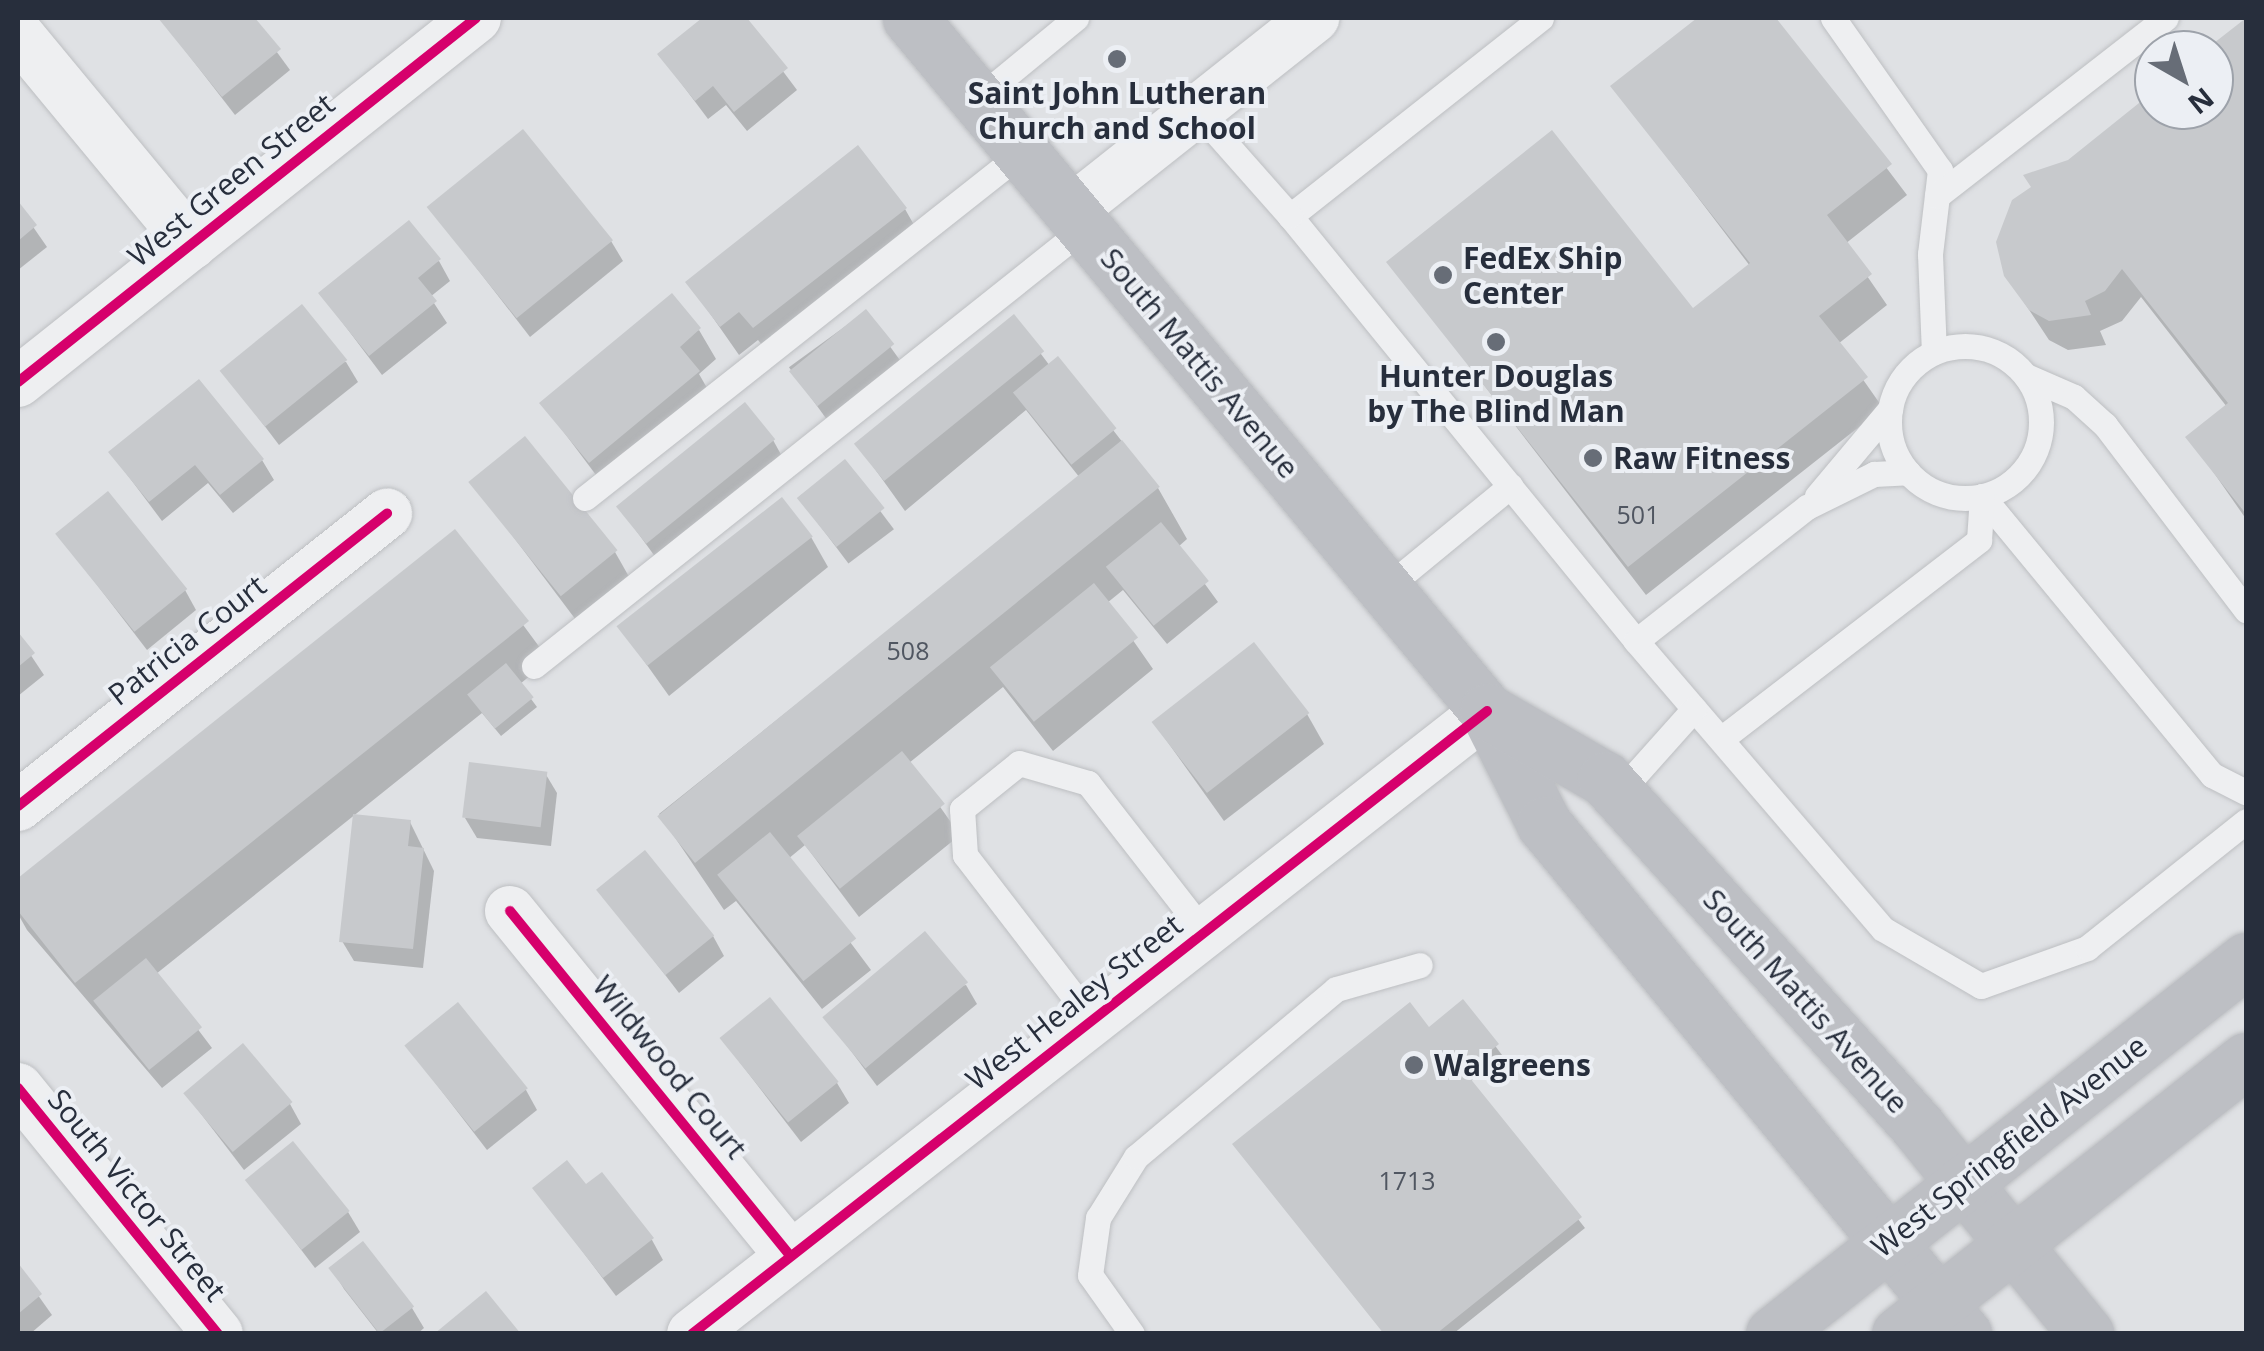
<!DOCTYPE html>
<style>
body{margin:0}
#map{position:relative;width:2264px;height:1351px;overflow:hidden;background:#dfe1e4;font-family:"Open Sans",sans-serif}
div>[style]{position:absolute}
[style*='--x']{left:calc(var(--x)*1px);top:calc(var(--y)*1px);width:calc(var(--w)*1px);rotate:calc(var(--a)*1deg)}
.shadow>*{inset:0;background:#0003;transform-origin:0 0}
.building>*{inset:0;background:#c7c9cc;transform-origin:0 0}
.roads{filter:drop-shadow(0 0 2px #bdbfc2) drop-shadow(0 0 2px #bdbfc2)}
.lane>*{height:25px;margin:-12.5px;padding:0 12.5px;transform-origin:12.5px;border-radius:12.5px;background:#eeeff1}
.lane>.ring{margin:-12.5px;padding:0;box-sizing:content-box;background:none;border:25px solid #eeeff1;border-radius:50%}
.street>*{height:50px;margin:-25px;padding:0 25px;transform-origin:25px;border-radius:25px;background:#eeeff1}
.secondary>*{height:55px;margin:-27.5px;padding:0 27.5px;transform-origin:27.5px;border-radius:27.5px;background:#bdbfc4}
.cycleway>*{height:10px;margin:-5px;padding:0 5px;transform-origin:5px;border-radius:5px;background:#d6006c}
.dots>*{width:28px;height:28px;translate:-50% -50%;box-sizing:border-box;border:5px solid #eceff4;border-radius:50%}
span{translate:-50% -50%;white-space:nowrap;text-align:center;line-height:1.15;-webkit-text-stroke:8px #eceff4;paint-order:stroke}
.number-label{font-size:25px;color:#505661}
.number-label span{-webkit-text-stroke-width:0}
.poi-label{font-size:30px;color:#272e3c;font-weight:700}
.left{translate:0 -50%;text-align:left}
.street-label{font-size:30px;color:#272e3c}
.frame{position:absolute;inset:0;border:20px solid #272e3c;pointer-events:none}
.north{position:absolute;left:2134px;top:30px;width:100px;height:100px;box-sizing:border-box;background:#eceff4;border:2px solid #9da2aa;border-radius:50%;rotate:141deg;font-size:28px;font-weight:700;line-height:40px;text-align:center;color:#272e3c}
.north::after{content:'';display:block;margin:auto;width:35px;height:45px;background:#676d77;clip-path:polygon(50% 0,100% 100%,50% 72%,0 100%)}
</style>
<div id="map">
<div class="shadow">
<div style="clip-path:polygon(160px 18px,252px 18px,290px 70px,235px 115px)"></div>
<div style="clip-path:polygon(706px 18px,743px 18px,797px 90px,747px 131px,726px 105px,708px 119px,660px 55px)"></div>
<div style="clip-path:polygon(1701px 18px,1773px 18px,1907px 195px,1845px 244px,1887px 305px,1838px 344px,1883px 408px,1646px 595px,1389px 262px,1693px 312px,1750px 266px,1613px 86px)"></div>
<div style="clip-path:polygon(2246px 20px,2246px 519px,2189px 437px,2227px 407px,2141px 297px,2122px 321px,2100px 331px,2106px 345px,2068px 350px,2049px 340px,2006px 275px,2069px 163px,2154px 94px,2154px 110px,2214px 110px,2209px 50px)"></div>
<div style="clip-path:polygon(18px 205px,47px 247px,18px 270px)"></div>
<div style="clip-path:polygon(430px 208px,611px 241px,623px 261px,530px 337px)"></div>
<div style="clip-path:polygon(905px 209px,922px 239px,772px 357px,758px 340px,739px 355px,688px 282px)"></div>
<div style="clip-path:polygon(439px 261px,450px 281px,430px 297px,447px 323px,382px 375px,321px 294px)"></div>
<div style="left:865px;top:312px;width:66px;height:94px;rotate:54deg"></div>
<div style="clip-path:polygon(1014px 318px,1050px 366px,1058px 359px,1158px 488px,1187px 539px,1178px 547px,1218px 602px,1167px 644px,1123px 590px,1107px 603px,1153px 669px,1053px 751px,1003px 687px,909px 763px,960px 835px,859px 917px,805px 845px,788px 859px,871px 970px,822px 1009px,736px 901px,724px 910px,659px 814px,1080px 478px,1026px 410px,905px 511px,857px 444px)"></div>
<div style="clip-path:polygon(699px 330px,716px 359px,699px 374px,715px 402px,608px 491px,542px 403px)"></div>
<div style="clip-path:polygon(346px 362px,358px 382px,279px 445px,223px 371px)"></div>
<div style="clip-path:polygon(773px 440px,784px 460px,659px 562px,619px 507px)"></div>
<div style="clip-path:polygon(111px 453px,262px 460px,274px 480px,233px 513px,208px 483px,162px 521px)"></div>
<div style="left:844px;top:463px;width:83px;height:57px;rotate:53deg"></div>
<div style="clip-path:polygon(472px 482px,615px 552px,632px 582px,579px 624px)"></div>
<div style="clip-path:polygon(455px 533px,549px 660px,520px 684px,537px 707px,501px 736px,482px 713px,156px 974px,212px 1048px,162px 1088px,27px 930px,18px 914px,18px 881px)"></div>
<div style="clip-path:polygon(58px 534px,185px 590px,196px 610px,147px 650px)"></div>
<div style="clip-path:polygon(811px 537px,828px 567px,669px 696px,622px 630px)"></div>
<div style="clip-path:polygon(18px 636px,44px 675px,18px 696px)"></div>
<div style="clip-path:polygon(1307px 714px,1324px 744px,1224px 821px,1154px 723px)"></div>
<div style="clip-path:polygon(545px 773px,557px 793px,551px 846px,477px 838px,465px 818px)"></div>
<div style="clip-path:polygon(410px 822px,434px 871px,423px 968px,354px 961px,342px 941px)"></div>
<div style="clip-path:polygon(600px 890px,713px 936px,724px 956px,679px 993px)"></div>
<div style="clip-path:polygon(966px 985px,977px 1004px,877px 1086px,825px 1016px)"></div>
<div style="clip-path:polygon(1463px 1003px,1502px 1055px,1470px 1082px,1585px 1228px,1453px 1334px,1385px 1334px,1429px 1030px)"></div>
<div style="clip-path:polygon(722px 1039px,837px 1083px,849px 1103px,801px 1142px)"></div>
<div style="clip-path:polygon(407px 1046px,526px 1090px,537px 1110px,487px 1150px)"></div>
<div style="clip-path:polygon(185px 1093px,290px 1104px,301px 1124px,244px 1170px)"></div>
<div style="clip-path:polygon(248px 1180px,348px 1212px,360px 1232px,315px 1268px)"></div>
<div style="clip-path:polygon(535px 1188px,586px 1188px,652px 1240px,663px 1260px,616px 1296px)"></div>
<div style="clip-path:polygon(362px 1245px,412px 1308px,424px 1328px,417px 1334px,379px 1334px,344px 1289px,332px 1269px)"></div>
<div style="clip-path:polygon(18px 1267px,52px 1315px,30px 1334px,18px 1334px)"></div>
</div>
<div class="building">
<div style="clip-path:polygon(158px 18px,255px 18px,281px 49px,222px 97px)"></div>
<div style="clip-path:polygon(702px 18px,747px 18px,788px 68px,734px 112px,713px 86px,695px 101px,657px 54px)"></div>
<div style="clip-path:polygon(1697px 18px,1776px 18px,1892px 164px,1827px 215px,1872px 274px,1819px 316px,1868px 377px,1628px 567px,1386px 262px,1552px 130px,1693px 308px,1750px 263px,1610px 86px)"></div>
<div style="clip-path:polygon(2246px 18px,2246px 514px,2185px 437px,2228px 403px,2122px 269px,2105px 291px,2085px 301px,2091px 315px,2049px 321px,2029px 310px,2004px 276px,1996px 242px,2012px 200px,2031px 187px,2023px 175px,2068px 160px,2154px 91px,2154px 110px,2214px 110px,2214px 50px,2205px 50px)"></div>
<div style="left:523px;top:129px;width:143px;height:124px;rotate:51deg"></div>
<div style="clip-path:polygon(858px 145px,907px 208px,753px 328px,739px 312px,720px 327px,685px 282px)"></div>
<div style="clip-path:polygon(18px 201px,37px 225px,18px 241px)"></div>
<div style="clip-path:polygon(409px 220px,441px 259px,418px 278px,437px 301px,369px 356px,318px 293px)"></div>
<div style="clip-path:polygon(672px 293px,701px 328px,680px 347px,700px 371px,589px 463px,539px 403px)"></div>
<div style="left:302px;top:304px;width:72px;height:106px;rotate:51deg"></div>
<div style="left:866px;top:309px;width:45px;height:99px;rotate:51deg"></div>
<div style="left:1014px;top:314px;width:48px;height:206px;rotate:51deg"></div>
<div style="left:1058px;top:356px;width:93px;height:58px;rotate:51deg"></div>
<div style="clip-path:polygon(199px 379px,264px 459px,220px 495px,195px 465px,149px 502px,108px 452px)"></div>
<div style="left:745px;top:402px;width:48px;height:166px;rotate:51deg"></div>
<div style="left:525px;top:436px;width:147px;height:73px;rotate:51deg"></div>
<div style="left:1122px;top:440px;width:60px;height:598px;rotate:51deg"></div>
<div style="left:845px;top:459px;width:63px;height:62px;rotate:51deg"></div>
<div style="left:108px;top:491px;width:126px;height:68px;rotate:51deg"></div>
<div style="left:782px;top:497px;width:50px;height:210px;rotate:52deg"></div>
<div style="left:1161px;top:522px;width:76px;height:71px;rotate:51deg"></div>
<div style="clip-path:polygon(455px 529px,529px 621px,75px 983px,18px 911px,18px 878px)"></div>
<div style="left:1094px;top:583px;width:70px;height:134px;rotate:51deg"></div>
<div style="clip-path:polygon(18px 632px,35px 653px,18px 667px)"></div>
<div style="left:1254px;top:642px;width:90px;height:130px;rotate:52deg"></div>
<div style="left:506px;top:663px;width:44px;height:50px;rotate:51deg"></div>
<div style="left:902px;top:751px;width:68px;height:135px;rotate:51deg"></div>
<div style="left:469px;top:762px;width:79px;height:56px;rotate:7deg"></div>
<div style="clip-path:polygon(353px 814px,411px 820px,408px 846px,424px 848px,413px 949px,339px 942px)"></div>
<div style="left:770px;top:832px;width:137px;height:68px;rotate:51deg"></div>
<div style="left:645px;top:850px;width:110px;height:63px;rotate:51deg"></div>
<div style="left:925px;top:931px;width:67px;height:134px;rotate:50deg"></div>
<div style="left:146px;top:958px;width:89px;height:68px;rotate:51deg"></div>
<div style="left:770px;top:997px;width:109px;height:65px;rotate:51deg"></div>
<div style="clip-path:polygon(1463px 999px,1499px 1044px,1465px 1072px,1582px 1217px,1436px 1334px,1384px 1334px,1232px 1144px,1410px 1002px,1429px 1027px)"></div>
<div style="left:458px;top:1002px;width:111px;height:69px;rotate:51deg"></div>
<div style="left:243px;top:1043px;width:77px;height:78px;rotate:50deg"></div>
<div style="left:293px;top:1141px;width:90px;height:62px;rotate:51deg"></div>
<div style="clip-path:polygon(567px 1160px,586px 1184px,602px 1172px,654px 1238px,603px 1278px,532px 1188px)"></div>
<div style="left:363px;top:1241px;width:83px;height:44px;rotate:52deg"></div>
<div style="clip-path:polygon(18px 1263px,42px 1294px,18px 1314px)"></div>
<div style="clip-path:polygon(486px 1291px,521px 1334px,434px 1334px)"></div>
</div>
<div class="roads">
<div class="lane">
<div style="--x:1541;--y:18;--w:320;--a:141.7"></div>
<div style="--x:1290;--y:216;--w:548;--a:50.85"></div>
<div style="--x:1636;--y:641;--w:379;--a:49.4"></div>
<div style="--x:1883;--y:929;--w:113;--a:30.2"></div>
<div style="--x:1981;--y:986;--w:113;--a:-19.7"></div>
<div style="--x:2087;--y:948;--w:203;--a:-38.6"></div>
<div style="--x:1833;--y:18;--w:186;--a:54.9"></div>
<div style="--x:1940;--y:170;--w:85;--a:96.8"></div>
<div style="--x:1930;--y:254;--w:98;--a:87.7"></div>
<div style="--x:979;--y:98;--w:126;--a:-39.5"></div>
<div style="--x:1197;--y:111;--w:140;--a:48.5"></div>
<div style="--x:1937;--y:196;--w:290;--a:-37.9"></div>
<div class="ring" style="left:1889px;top:346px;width:127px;height:127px"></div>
<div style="--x:2026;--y:376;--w:52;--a:23.6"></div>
<div style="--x:2074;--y:397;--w:42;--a:42.1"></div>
<div style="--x:2105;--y:425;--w:233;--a:52.7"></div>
<div style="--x:1817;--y:496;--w:114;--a:-50"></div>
<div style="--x:1982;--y:496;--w:362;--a:50.5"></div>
<div style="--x:2212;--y:775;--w:38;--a:27"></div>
<div style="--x:585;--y:498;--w:560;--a:-38.32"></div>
<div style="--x:1386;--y:588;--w:161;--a:-39.4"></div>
<div style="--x:1636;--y:641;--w:217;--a:-38.1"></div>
<div style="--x:1807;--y:507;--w:75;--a:-26.2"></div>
<div style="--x:1874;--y:474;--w:34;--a:-3"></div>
<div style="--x:534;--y:666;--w:707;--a:-38.51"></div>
<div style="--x:1721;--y:739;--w:326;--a:-37.6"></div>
<div style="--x:1979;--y:540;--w:44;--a:-86.1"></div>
<div style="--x:1618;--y:794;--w:114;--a:-48.2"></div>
<div style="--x:1092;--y:1020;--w:208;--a:-127.6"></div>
<div style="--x:965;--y:855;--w:46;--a:-93.7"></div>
<div style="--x:962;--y:809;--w:73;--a:-38.9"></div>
<div style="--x:1019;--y:763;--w:72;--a:16.2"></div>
<div style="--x:1088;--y:783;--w:189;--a:52.1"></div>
<div style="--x:1132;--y:1334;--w:72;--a:-125.4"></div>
<div style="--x:1090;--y:1275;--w:58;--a:-82"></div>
<div style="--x:1098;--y:1218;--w:72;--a:-58.1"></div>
<div style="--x:1136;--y:1157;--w:261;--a:-40"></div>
<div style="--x:1336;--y:989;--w:87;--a:-15.9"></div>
</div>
<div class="street">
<div style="--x:18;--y:34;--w:273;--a:50.4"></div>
<div style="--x:1073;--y:209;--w:308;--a:-38.4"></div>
<div style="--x:18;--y:382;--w:585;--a:-38.48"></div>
<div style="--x:18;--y:806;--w:471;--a:-38.4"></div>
<div style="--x:510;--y:911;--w:444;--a:50.9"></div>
<div style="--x:18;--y:1088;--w:317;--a:50.9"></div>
<div style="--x:692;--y:1334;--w:1010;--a:-38.08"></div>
</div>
<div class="secondary">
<div style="--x:910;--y:18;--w:902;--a:50.22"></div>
<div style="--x:1487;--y:711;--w:127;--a:63.2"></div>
<div style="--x:1544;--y:824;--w:661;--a:50.53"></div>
<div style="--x:1487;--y:711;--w:136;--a:30"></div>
<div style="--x:1605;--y:779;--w:468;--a:48"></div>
<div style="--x:1918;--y:1127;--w:267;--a:50.9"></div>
<div style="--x:1773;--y:1334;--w:603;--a:-38.33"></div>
<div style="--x:1899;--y:1334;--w:442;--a:-38.3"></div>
</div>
</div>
<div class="cycleway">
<div style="--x:18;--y:382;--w:585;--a:-38.48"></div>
<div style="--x:18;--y:806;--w:471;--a:-38.4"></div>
<div style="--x:510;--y:911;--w:444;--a:50.9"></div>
<div style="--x:18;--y:1088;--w:317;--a:50.9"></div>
<div style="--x:692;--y:1334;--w:1010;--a:-38.08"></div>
</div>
<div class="dots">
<div style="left:1117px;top:59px;background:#676d77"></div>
<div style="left:1443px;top:275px;background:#676d77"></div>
<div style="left:1496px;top:342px;background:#676d77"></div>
<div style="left:1593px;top:458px;background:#676d77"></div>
<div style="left:1414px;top:1065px;background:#676d77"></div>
</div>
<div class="number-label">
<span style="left:1638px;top:514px">501</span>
<span style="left:908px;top:650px">508</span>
<span style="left:1407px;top:1180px">1713</span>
</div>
<div class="poi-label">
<span style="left:1117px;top:110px">Saint John Lutheran<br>Church and School</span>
<span class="left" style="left:1463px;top:275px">FedEx Ship<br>Center</span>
<span style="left:1496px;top:393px">Hunter Douglas<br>by The Blind Man</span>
<span class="left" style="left:1613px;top:458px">Raw Fitness</span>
<span class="left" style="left:1434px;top:1065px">Walgreens</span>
</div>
<div class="street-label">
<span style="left:231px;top:180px;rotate:-39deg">West Green Street</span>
<span style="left:1200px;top:363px;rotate:50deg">South Mattis Avenue</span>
<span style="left:187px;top:640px;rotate:-38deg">Patricia Court</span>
<span style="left:1806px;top:1001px;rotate:48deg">South Mattis Avenue</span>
<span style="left:1074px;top:1002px;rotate:-38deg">West Healey Street</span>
<span style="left:670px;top:1067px;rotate:51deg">Wildwood Court</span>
<span style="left:2009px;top:1146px;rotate:-38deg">West Springfield Avenue</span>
<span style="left:137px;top:1195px;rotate:51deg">South Victor Street</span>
</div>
<div class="frame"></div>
<div class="north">N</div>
</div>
